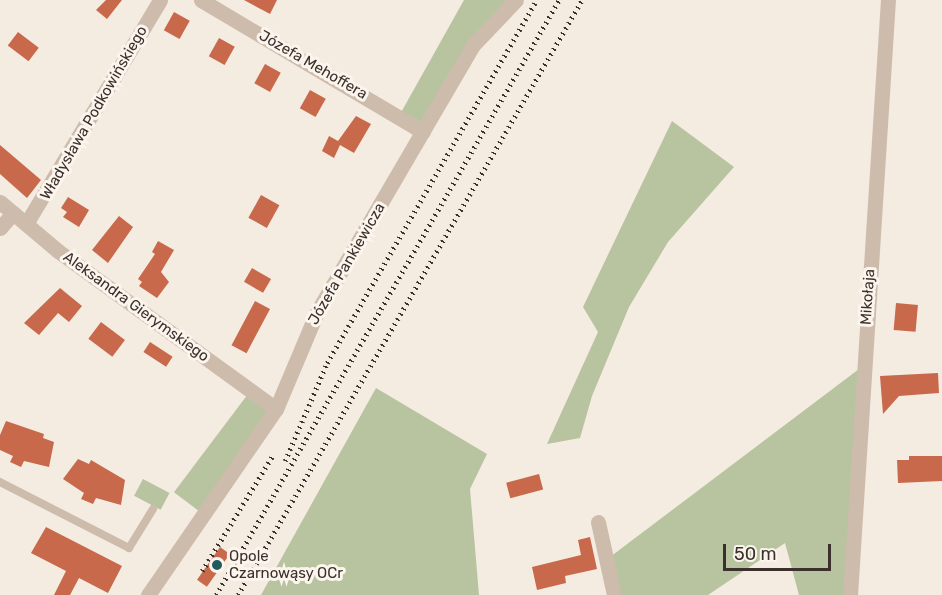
<!DOCTYPE html>
<meta charset="utf-8">
<style>
body{margin:0}
#map{position:relative;width:942px;height:595px;overflow:hidden;background:#f4ebe1;font-family:Rubik,sans-serif}
div>[style]{position:absolute}
[style*='--x']{left:calc(var(--x)*1px);top:calc(var(--y)*1px);width:calc(var(--w)*1px);rotate:calc(var(--a)*1deg)}
.green>*{inset:0;background:#b8c4a0;transform-origin:0 0}
.building>*{inset:0;background:#c8694b;transform-origin:0 0}
.lane>*{height:8px;margin:-4px;padding:0 4px;transform-origin:4px;border-radius:4px;background:#cdbbac}
.street>*{height:15px;margin:-7.5px;padding:0 7.5px;transform-origin:7.5px;border-radius:7.5px;background:#cdbbac}
.rail>*{height:4.5px;margin-top:-2.25px;transform-origin:0;background:repeating-linear-gradient(90deg,#3b302b 0 1.5px,transparent 0 6px)}
.dots>*{width:16px;height:16px;translate:-50% -50%;box-sizing:border-box;border:3px solid #fbf5ee;border-radius:50%}
span{translate:-50% -50%;white-space:nowrap;text-align:center;line-height:1.15;-webkit-text-stroke:6px #fbf5ee;paint-order:stroke}
.street-label{font-size:15px;color:#3b302b}
.poi-label{font-size:15px;color:#3b302b}
.left{translate:0 -50%;text-align:left}
.scale{position:absolute;left:723px;top:544px;width:108px;height:27px;box-sizing:border-box;border:3px solid #3b302b;border-top:0;padding-left:8px;font-size:18px;line-height:21px;white-space:nowrap;color:#3b302b;-webkit-text-stroke:4px #fbf5ee;paint-order:stroke}
</style>
<div id="map">
<div class="green">
<div style="clip-path:polygon(464px 0,516px 0,499px 19px,423px 132px,399px 116px)"></div>
<div style="clip-path:polygon(672px 121px,734px 167px,668px 242px,629px 307px,592px 396px,580px 438px,547px 444px,598px 332px,583px 307px)"></div>
<div style="clip-path:polygon(863px 366px,850px 595px,799px 595px,785px 543px,708px 595px,614px 595px,606px 560px)"></div>
<div style="clip-path:polygon(376px 388px,487px 454px,470px 489px,479px 595px,261px 595px)"></div>
<div style="left:251px;top:390px;width:31px;height:128px;rotate:37deg"></div>
<div style="left:143px;top:479px;width:30px;height:19px;rotate:28deg"></div>
</div>
<div class="building">
<div style="clip-path:polygon(106px 0,122px 0,107px 19px,96px 10px)"></div>
<div style="clip-path:polygon(244px 0,277px 0,270px 14px)"></div>
<div style="left:174px;top:12px;width:18px;height:21px;rotate:29deg"></div>
<div style="left:18px;top:32px;width:26px;height:17px;rotate:37deg"></div>
<div style="left:219px;top:38px;width:18px;height:21px;rotate:29deg"></div>
<div style="left:265px;top:64px;width:18px;height:22px;rotate:29deg"></div>
<div style="left:310px;top:90px;width:18px;height:21px;rotate:29deg"></div>
<div style="clip-path:polygon(356px 116px,371px 124px,354px 153px,340px 145px,334px 158px,322px 151px,329px 136px,338px 141px)"></div>
<div style="clip-path:polygon(0 145px,41px 180px,27px 198px,0 174px)"></div>
<div style="left:261px;top:195px;width:21px;height:26px;rotate:29deg"></div>
<div style="clip-path:polygon(68px 197px,89px 210px,79px 227px,63px 217px,67px 212px,61px 208px)"></div>
<div style="clip-path:polygon(119px 216px,133px 227px,108px 263px,92px 250px)"></div>
<div style="clip-path:polygon(158px 241px,174px 250px,161px 272px,169px 282px,157px 298px,139px 286px,142px 282px,138px 279px,155px 254px,152px 252px)"></div>
<div style="left:252px;top:268px;width:22px;height:16px;rotate:30deg"></div>
<div style="clip-path:polygon(60px 288px,82px 306px,69px 322px,58px 313px,39px 335px,24px 323px)"></div>
<div style="left:255px;top:301px;width:17px;height:50px;rotate:28deg"></div>
<div style="left:896px;top:303px;width:22px;height:27px;rotate:5deg"></div>
<div style="left:101px;top:322px;width:30px;height:21px;rotate:37deg"></div>
<div style="left:150px;top:342px;width:27px;height:12px;rotate:33deg"></div>
<div style="clip-path:polygon(938px 373px,939px 393px,899px 396px,883px 414px,880px 376px)"></div>
<div style="clip-path:polygon(6px 421px,44px 434px,43px 438px,54px 442px,49px 467px,24px 461px,21px 467px,10px 462px,13px 456px,0 450px,0 435px)"></div>
<div style="clip-path:polygon(909px 456px,942px 456px,942px 481px,898px 483px,897px 460px,909px 460px)"></div>
<div style="clip-path:polygon(78px 459px,89px 464px,91px 460px,125px 480px,121px 505px,96px 498px,93px 504px,81px 499px,84px 493px,63px 479px)"></div>
<div style="left:539px;top:474px;width:16px;height:34px;rotate:75deg"></div>
<div style="clip-path:polygon(46px 527px,122px 566px,108px 593px,79px 578px,70px 595px,54px 595px,66px 571px,31px 553px)"></div>
<div style="clip-path:polygon(590px 537px,597px 569px,565px 576px,566px 583px,537px 590px,532px 567px,581px 555px,578px 540px)"></div>
<div style="left:220px;top:547px;width:12px;height:40px;rotate:35deg"></div>
</div>
<div class="lane">
<div style="--x:0;--y:482;--w:145;--a:27.1"></div>
<div style="--x:129;--y:548;--w:46;--a:-58.4"></div>
</div>
<div class="street">
<div style="--x:201;--y:0;--w:258;--a:30.7"></div>
<div style="--x:0;--y:202;--w:76;--a:40.2"></div>
<div style="--x:58;--y:251;--w:269;--a:35.9"></div>
<div style="--x:26;--y:224;--w:261;--a:-59.1"></div>
<div style="--x:0;--y:228;--w:20;--a:-49"></div>
<div style="--x:598;--y:522;--w:75;--a:77.6"></div>
<div style="--x:148;--y:595;--w:226;--a:-55.5"></div>
<div style="--x:276;--y:409;--w:105;--a:-67.1"></div>
<div style="--x:317;--y:312;--w:309;--a:-59.7"></div>
<div style="--x:473;--y:45;--w:62;--a:-46.3"></div>
<div style="--x:850;--y:595;--w:596;--a:-86.35"></div>
</div>
<div class="rail">
<div style="--x:285;--y:461;--w:107;--a:-66.8"></div>
<div style="--x:327;--y:363;--w:419;--a:-60"></div>
<div style="--x:202;--y:571;--w:136;--a:-58.5"></div>
<div style="--x:216;--y:595;--w:687;--a:-60.04"></div>
<div style="--x:238;--y:595;--w:687;--a:-59.97"></div>
</div>
<div class="dots">
<div style="left:217px;top:565px;background:#1f5a5e"></div>
</div>
<div class="street-label">
<span style="left:313px;top:65px;rotate:30deg">Józefa Mehoffera</span>
<span style="left:94px;top:113px;rotate:-60deg">Władysława Podkowińskiego</span>
<span style="left:347px;top:264px;rotate:-60deg">Józefa Pankiewicza</span>
<span style="left:868px;top:297px;rotate:-86deg">Mikołaja</span>
<span style="left:136px;top:307px;rotate:36deg">Aleksandra Gierymskiego</span>
</div>
<div class="poi-label">
<span class="left" style="left:229px;top:565px">Opole<br>Czarnowąsy OCr</span>
</div>
<div class="scale">50 m</div>
</div>
